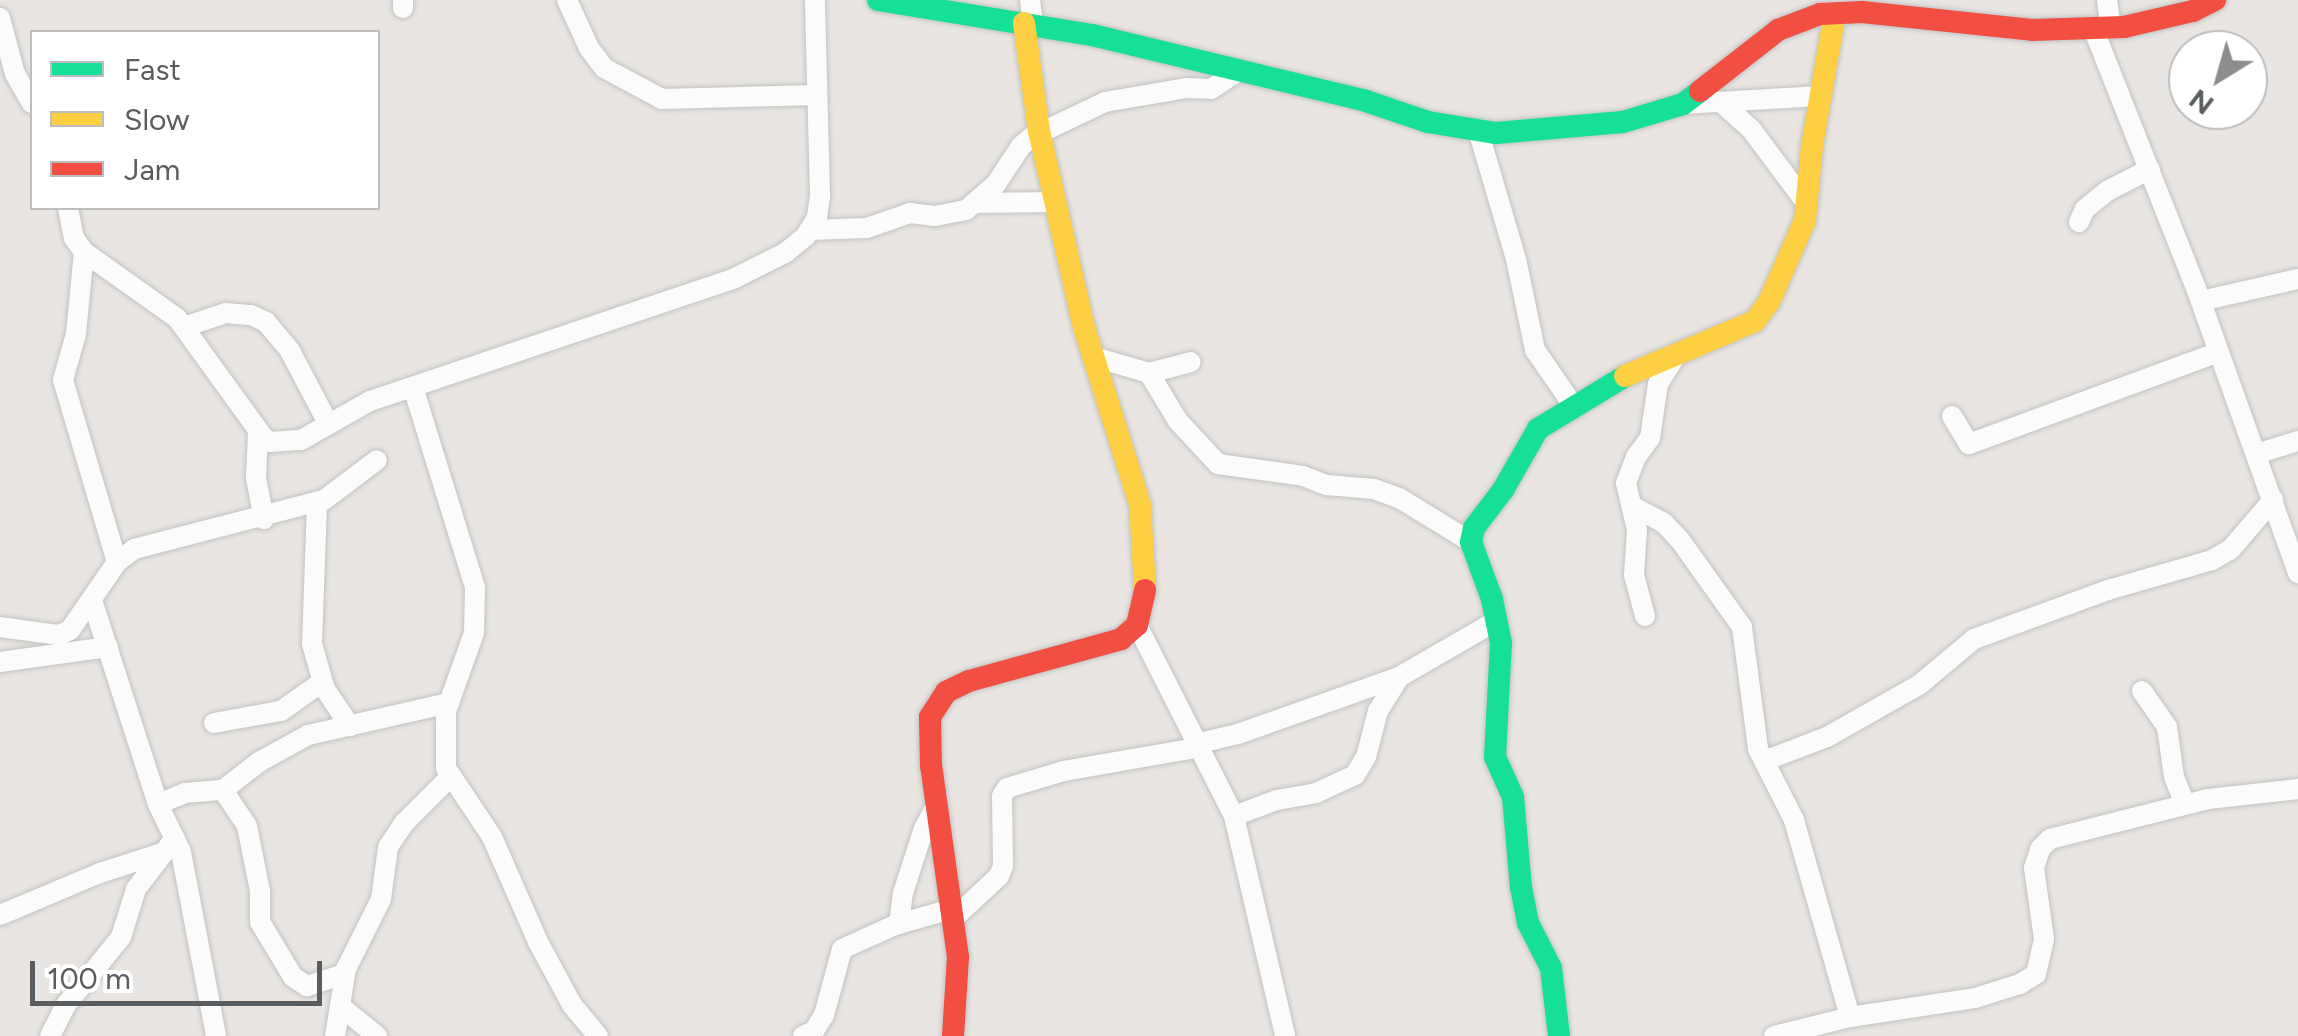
<!DOCTYPE html>
<style>
body{margin:0}
#map{position:relative;width:2298px;height:1036px;overflow:hidden;background:#e8e5e2;font-family:Figtree,sans-serif}
div>[style]{position:absolute}
[style*='--x']{left:calc(var(--x)*1px);top:calc(var(--y)*1px);width:calc(var(--w)*1px);rotate:calc(var(--a)*1deg)}
.roads{filter:drop-shadow(0 0 2px #c2c3c2) drop-shadow(0 0 2px #c2c3c2)}
.street>*{height:20px;margin:-10px;padding:0 10px;transform-origin:10px;border-radius:10px;background:#fcfbfb}
.fast>*{height:22px;margin:-11px;padding:0 11px;transform-origin:11px;border-radius:11px;background:#16e098}
.slow>*{height:22px;margin:-11px;padding:0 11px;transform-origin:11px;border-radius:11px;background:#ffcf43}
.jam>*{height:22px;margin:-11px;padding:0 11px;transform-origin:11px;border-radius:11px;background:#f24e42}
span{translate:-50% -50%;white-space:nowrap;text-align:center;line-height:1.15;-webkit-text-stroke:8px #fff;paint-order:stroke}
.legend{position:absolute;left:30px;top:30px;width:350px;height:180px;box-sizing:border-box;background:#fff;border:2px solid #bdbebf;margin:0;padding:12px 18px;list-style:none;font-size:30px;color:#595d60}
.legend li{display:flex;align-items:center;gap:20px;height:50px}
.legend b{width:50px;border:2px solid #bdbebf}
.north{position:absolute;left:2168px;top:30px;width:100px;height:100px;box-sizing:border-box;background:#fff;border:2px solid #bdbebf;border-radius:50%;rotate:217deg;font-size:28px;font-weight:700;line-height:40px;text-align:center;color:#595d60}
.north::after{content:'';display:block;margin:auto;width:35px;height:45px;background:#8b8d8e;clip-path:polygon(50% 0,100% 100%,50% 72%,0 100%)}
.scale{position:absolute;left:30px;top:961px;width:292px;height:45px;box-sizing:border-box;border:5px solid #595d60;border-top:0;padding-left:12px;font-size:30px;line-height:35px;white-space:nowrap;color:#595d60;-webkit-text-stroke:8px #fff;paint-order:stroke}
</style>
<div id="map">
<div class="roads">
<div class="street">
<div style="--x:567;--y:0;--w:53;--a:65.4"></div>
<div style="--x:589;--y:48;--w:25;--a:53"></div>
<div style="--x:604;--y:68;--w:66;--a:28.1"></div>
<div style="--x:662;--y:99;--w:155;--a:-1.5"></div>
<div style="--x:1030;--y:0;--w:24;--a:83"></div>
<div style="--x:2107;--y:0;--w:27;--a:82"></div>
<div style="--x:403;--y:8;--w:8;--a:-90"></div>
<div style="--x:0;--y:18;--w:58;--a:75"></div>
<div style="--x:15;--y:74;--w:34;--a:60"></div>
<div style="--x:2093;--y:28;--w:280;--a:68.4"></div>
<div style="--x:2196;--y:288;--w:303;--a:70.3"></div>
<div style="--x:1722;--y:103;--w:39;--a:42"></div>
<div style="--x:1751;--y:129;--w:94;--a:53.3"></div>
<div style="--x:1683;--y:104;--w:138;--a:-3.3"></div>
<div style="--x:1478;--y:130;--w:134;--a:73.6"></div>
<div style="--x:1516;--y:259;--w:93;--a:78.2"></div>
<div style="--x:1535;--y:350;--w:67;--a:55.4"></div>
<div style="--x:1040;--y:133;--w:72;--a:-25.5"></div>
<div style="--x:1105;--y:102;--w:82;--a:-9.8"></div>
<div style="--x:1186;--y:88;--w:25;--a:2"></div>
<div style="--x:1211;--y:89;--w:30;--a:-33"></div>
<div style="--x:977;--y:203;--w:78;--a:-0.7"></div>
<div style="--x:68;--y:208;--w:31;--a:79"></div>
<div style="--x:74;--y:238;--w:17;--a:54"></div>
<div style="--x:84;--y:252;--w:114;--a:35.4"></div>
<div style="--x:177;--y:318;--w:148;--a:54.1"></div>
<div style="--x:264;--y:438;--w:7;--a:34"></div>
<div style="--x:270;--y:442;--w:31;--a:-4"></div>
<div style="--x:301;--y:440;--w:79;--a:-29.5"></div>
<div style="--x:370;--y:401;--w:383;--a:-18.6"></div>
<div style="--x:733;--y:279;--w:58;--a:-26.6"></div>
<div style="--x:785;--y:253;--w:27;--a:-39"></div>
<div style="--x:806;--y:236;--w:22;--a:-60"></div>
<div style="--x:817;--y:217;--w:22;--a:-82"></div>
<div style="--x:820;--y:195;--w:195;--a:-91.5"></div>
<div style="--x:2079;--y:222;--w:14;--a:-65"></div>
<div style="--x:2085;--y:209;--w:28;--a:-39"></div>
<div style="--x:2107;--y:191;--w:48;--a:-27.1"></div>
<div style="--x:809;--y:230;--w:58;--a:-2"></div>
<div style="--x:867;--y:228;--w:46;--a:-19.2"></div>
<div style="--x:910;--y:213;--w:25;--a:7"></div>
<div style="--x:935;--y:216;--w:32;--a:-11"></div>
<div style="--x:966;--y:210;--w:40;--a:-41"></div>
<div style="--x:996;--y:184;--w:45;--a:-56.7"></div>
<div style="--x:1021;--y:146;--w:23;--a:-40"></div>
<div style="--x:84;--y:252;--w:82;--a:95.6"></div>
<div style="--x:76;--y:334;--w:48;--a:105.8"></div>
<div style="--x:63;--y:380;--w:190;--a:73.5"></div>
<div style="--x:2201;--y:301;--w:99;--a:-12.8"></div>
<div style="--x:184;--y:327;--w:44;--a:-18.4"></div>
<div style="--x:226;--y:313;--w:25;--a:5"></div>
<div style="--x:251;--y:315;--w:17;--a:25"></div>
<div style="--x:266;--y:322;--w:38;--a:50"></div>
<div style="--x:290;--y:351;--w:81;--a:62.2"></div>
<div style="--x:1094;--y:357;--w:57;--a:16.2"></div>
<div style="--x:1149;--y:373;--w:43;--a:-14.7"></div>
<div style="--x:1149;--y:373;--w:56;--a:58.9"></div>
<div style="--x:1178;--y:421;--w:59;--a:47.1"></div>
<div style="--x:1218;--y:464;--w:86;--a:8"></div>
<div style="--x:1303;--y:476;--w:26;--a:21"></div>
<div style="--x:1327;--y:485;--w:47;--a:4.9"></div>
<div style="--x:1374;--y:489;--w:27;--a:20"></div>
<div style="--x:1399;--y:498;--w:84;--a:31.4"></div>
<div style="--x:413;--y:387;--w:209;--a:72.8"></div>
<div style="--x:475;--y:587;--w:46;--a:91.2"></div>
<div style="--x:474;--y:633;--w:83;--a:109.7"></div>
<div style="--x:446;--y:711;--w:57;--a:90"></div>
<div style="--x:446;--y:768;--w:83;--a:56.3"></div>
<div style="--x:492;--y:837;--w:115;--a:66.3"></div>
<div style="--x:538;--y:942;--w:72;--a:61.6"></div>
<div style="--x:572;--y:1005;--w:40;--a:50"></div>
<div style="--x:1952;--y:416;--w:33;--a:59"></div>
<div style="--x:1969;--y:444;--w:266;--a:-20.2"></div>
<div style="--x:258;--y:432;--w:46;--a:92.5"></div>
<div style="--x:256;--y:478;--w:42;--a:79"></div>
<div style="--x:2256;--y:454;--w:44;--a:-17.2"></div>
<div style="--x:317;--y:502;--w:142;--a:92"></div>
<div style="--x:312;--y:644;--w:47;--a:73.9"></div>
<div style="--x:325;--y:689;--w:45;--a:56"></div>
<div style="--x:1632;--y:506;--w:36;--a:28"></div>
<div style="--x:1664;--y:523;--w:23;--a:47"></div>
<div style="--x:1680;--y:540;--w:107;--a:54.5"></div>
<div style="--x:1742;--y:627;--w:123;--a:82.5"></div>
<div style="--x:1758;--y:749;--w:80;--a:63.1"></div>
<div style="--x:1794;--y:820;--w:205;--a:74.1"></div>
<div style="--x:92;--y:600;--w:214;--a:72.1"></div>
<div style="--x:158;--y:804;--w:53;--a:64.4"></div>
<div style="--x:181;--y:852;--w:187;--a:79.2"></div>
<div style="--x:1645;--y:616;--w:42;--a:-105"></div>
<div style="--x:1634;--y:575;--w:45;--a:-86.2"></div>
<div style="--x:1637;--y:530;--w:48;--a:-103.2"></div>
<div style="--x:1626;--y:483;--w:28;--a:-69"></div>
<div style="--x:1636;--y:457;--w:24;--a:-54"></div>
<div style="--x:1650;--y:438;--w:55;--a:-81.6"></div>
<div style="--x:1658;--y:384;--w:34;--a:-58"></div>
<div style="--x:1137;--y:625;--w:214;--a:63.1"></div>
<div style="--x:1234;--y:816;--w:226;--a:76.9"></div>
<div style="--x:0;--y:627;--w:60;--a:7.7"></div>
<div style="--x:59;--y:635;--w:12;--a:-24"></div>
<div style="--x:70;--y:630;--w:83;--a:-55.3"></div>
<div style="--x:117;--y:562;--w:21;--a:-37"></div>
<div style="--x:134;--y:549;--w:196;--a:-14.5"></div>
<div style="--x:324;--y:500;--w:66;--a:-37"></div>
<div style="--x:0;--y:662;--w:109;--a:-7.9"></div>
<div style="--x:2142;--y:691;--w:44;--a:55.2"></div>
<div style="--x:2167;--y:727;--w:50;--a:82"></div>
<div style="--x:2174;--y:777;--w:29;--a:68"></div>
<div style="--x:214;--y:723;--w:68;--a:-10.2"></div>
<div style="--x:281;--y:711;--w:50;--a:-35.3"></div>
<div style="--x:1195;--y:744;--w:44;--a:-13.1"></div>
<div style="--x:1238;--y:734;--w:171;--a:-19.5"></div>
<div style="--x:1399;--y:677;--w:112;--a:-30"></div>
<div style="--x:1764;--y:761;--w:67;--a:-20.9"></div>
<div style="--x:1827;--y:737;--w:106;--a:-29.5"></div>
<div style="--x:1919;--y:685;--w:72;--a:-39.9"></div>
<div style="--x:1974;--y:639;--w:143;--a:-20.1"></div>
<div style="--x:2108;--y:590;--w:108;--a:-16.1"></div>
<div style="--x:2212;--y:560;--w:22;--a:-30"></div>
<div style="--x:2231;--y:549;--w:65;--a:-49.4"></div>
<div style="--x:223;--y:790;--w:46;--a:-37.9"></div>
<div style="--x:259;--y:762;--w:56;--a:-28.9"></div>
<div style="--x:308;--y:735;--w:145;--a:-12.8"></div>
<div style="--x:158;--y:804;--w:29;--a:-22"></div>
<div style="--x:185;--y:793;--w:38;--a:-5"></div>
<div style="--x:223;--y:790;--w:43;--a:56.3"></div>
<div style="--x:247;--y:826;--w:66;--a:78.7"></div>
<div style="--x:260;--y:891;--w:31;--a:90"></div>
<div style="--x:260;--y:922;--w:64;--a:59"></div>
<div style="--x:293;--y:977;--w:17;--a:33"></div>
<div style="--x:307;--y:986;--w:40;--a:-18"></div>
<div style="--x:1234;--y:816;--w:46;--a:-20.4"></div>
<div style="--x:1277;--y:800;--w:40;--a:-10"></div>
<div style="--x:1316;--y:793;--w:43;--a:-24.8"></div>
<div style="--x:1355;--y:775;--w:21;--a:-59"></div>
<div style="--x:1366;--y:757;--w:48;--a:-75.4"></div>
<div style="--x:1378;--y:711;--w:40;--a:-58"></div>
<div style="--x:0;--y:915;--w:108;--a:-22.8"></div>
<div style="--x:100;--y:873;--w:68;--a:-17.9"></div>
<div style="--x:952;--y:920;--w:64;--a:-43.1"></div>
<div style="--x:999;--y:876;--w:11;--a:-68"></div>
<div style="--x:1003;--y:866;--w:70;--a:-90.8"></div>
<div style="--x:1002;--y:796;--w:9;--a:-58"></div>
<div style="--x:1007;--y:788;--w:59;--a:-16.6"></div>
<div style="--x:1064;--y:771;--w:134;--a:-9.9"></div>
<div style="--x:899;--y:924;--w:31;--a:-83"></div>
<div style="--x:903;--y:893;--w:68;--a:-72.1"></div>
<div style="--x:924;--y:828;--w:25;--a:-61"></div>
<div style="--x:340;--y:1006;--w:48;--a:39"></div>
<div style="--x:50;--y:1036;--w:34;--a:-63"></div>
<div style="--x:65;--y:1006;--w:89;--a:-50.9"></div>
<div style="--x:121;--y:937;--w:50;--a:-72.6"></div>
<div style="--x:136;--y:889;--w:64;--a:-52.6"></div>
<div style="--x:335;--y:1036;--w:68;--a:-80.7"></div>
<div style="--x:346;--y:969;--w:78;--a:-63.4"></div>
<div style="--x:381;--y:899;--w:52;--a:-82.3"></div>
<div style="--x:388;--y:847;--w:30;--a:-56"></div>
<div style="--x:405;--y:822;--w:62;--a:-45"></div>
<div style="--x:803;--y:1036;--w:12;--a:-24"></div>
<div style="--x:814;--y:1031;--w:19;--a:-58"></div>
<div style="--x:824;--y:1015;--w:68;--a:-74.7"></div>
<div style="--x:842;--y:949;--w:58;--a:-24.4"></div>
<div style="--x:895;--y:925;--w:58;--a:-15.9"></div>
<div style="--x:1774;--y:1036;--w:78;--a:-14"></div>
<div style="--x:1850;--y:1017;--w:126;--a:-8.6"></div>
<div style="--x:1975;--y:998;--w:47;--a:-17.3"></div>
<div style="--x:2020;--y:984;--w:19;--a:-32"></div>
<div style="--x:2036;--y:974;--w:36;--a:-77"></div>
<div style="--x:2044;--y:939;--w:72;--a:-98"></div>
<div style="--x:2034;--y:868;--w:20;--a:-72"></div>
<div style="--x:2040;--y:849;--w:14;--a:-45"></div>
<div style="--x:2050;--y:839;--w:163;--a:-14.2"></div>
<div style="--x:2208;--y:799;--w:91;--a:-6.3"></div>
</div>
<div class="fast">
<div style="--x:878;--y:0;--w:217;--a:9.3"></div>
<div style="--x:1092;--y:35;--w:279;--a:13.5"></div>
<div style="--x:1363;--y:100;--w:69;--a:18.7"></div>
<div style="--x:1428;--y:122;--w:69;--a:9.2"></div>
<div style="--x:1496;--y:133;--w:127;--a:-5"></div>
<div style="--x:1623;--y:122;--w:63;--a:-16.7"></div>
<div style="--x:1683;--y:104;--w:21;--a:-37"></div>
<div style="--x:1559;--y:1036;--w:68;--a:-96.7"></div>
<div style="--x:1551;--y:968;--w:51;--a:-117.1"></div>
<div style="--x:1528;--y:923;--w:36;--a:-101"></div>
<div style="--x:1521;--y:888;--w:91;--a:-95"></div>
<div style="--x:1513;--y:797;--w:44;--a:-114.2"></div>
<div style="--x:1495;--y:757;--w:114;--a:-87"></div>
<div style="--x:1501;--y:643;--w:45;--a:-101.6"></div>
<div style="--x:1492;--y:599;--w:61;--a:-110.2"></div>
<div style="--x:1471;--y:542;--w:14;--a:-78"></div>
<div style="--x:1474;--y:528;--w:48;--a:-52.7"></div>
<div style="--x:1503;--y:490;--w:70;--a:-60.2"></div>
<div style="--x:1538;--y:429;--w:102;--a:-31.3"></div>
</div>
<div class="slow">
<div style="--x:1024;--y:23;--w:109;--a:82.1"></div>
<div style="--x:1039;--y:131;--w:201;--a:77.1"></div>
<div style="--x:1084;--y:327;--w:187;--a:72.5"></div>
<div style="--x:1140;--y:505;--w:85;--a:86.6"></div>
<div style="--x:1625;--y:376;--w:141;--a:-22.9"></div>
<div style="--x:1755;--y:321;--w:24;--a:-54"></div>
<div style="--x:1769;--y:302;--w:90;--a:-66.3"></div>
<div style="--x:1805;--y:220;--w:74;--a:-84.6"></div>
<div style="--x:1812;--y:146;--w:135;--a:-80.2"></div>
</div>
<div class="jam">
<div style="--x:1700;--y:91;--w:99;--a:-38"></div>
<div style="--x:1778;--y:30;--w:45;--a:-20.9"></div>
<div style="--x:1820;--y:14;--w:42;--a:-2.7"></div>
<div style="--x:1862;--y:12;--w:171;--a:6"></div>
<div style="--x:2032;--y:30;--w:92;--a:-1.9"></div>
<div style="--x:2124;--y:27;--w:71;--a:-13.1"></div>
<div style="--x:2193;--y:11;--w:25;--a:-27"></div>
<div style="--x:953;--y:1036;--w:79;--a:-86.4"></div>
<div style="--x:958;--y:957;--w:193;--a:-98"></div>
<div style="--x:931;--y:766;--w:49;--a:-91.2"></div>
<div style="--x:930;--y:717;--w:30;--a:-57"></div>
<div style="--x:946;--y:692;--w:25;--a:-26"></div>
<div style="--x:969;--y:681;--w:158;--a:-15.4"></div>
<div style="--x:1121;--y:639;--w:21;--a:-41"></div>
<div style="--x:1137;--y:625;--w:36;--a:-77"></div>
</div>
</div>
<ul class="legend">
<li><b style="height:12px;background:#16e098"></b>Fast</li>
<li><b style="height:12px;background:#ffcf43"></b>Slow</li>
<li><b style="height:12px;background:#f24e42"></b>Jam</li>
</ul>
<div class="north">N</div>
<div class="scale">100 m</div>
</div>
